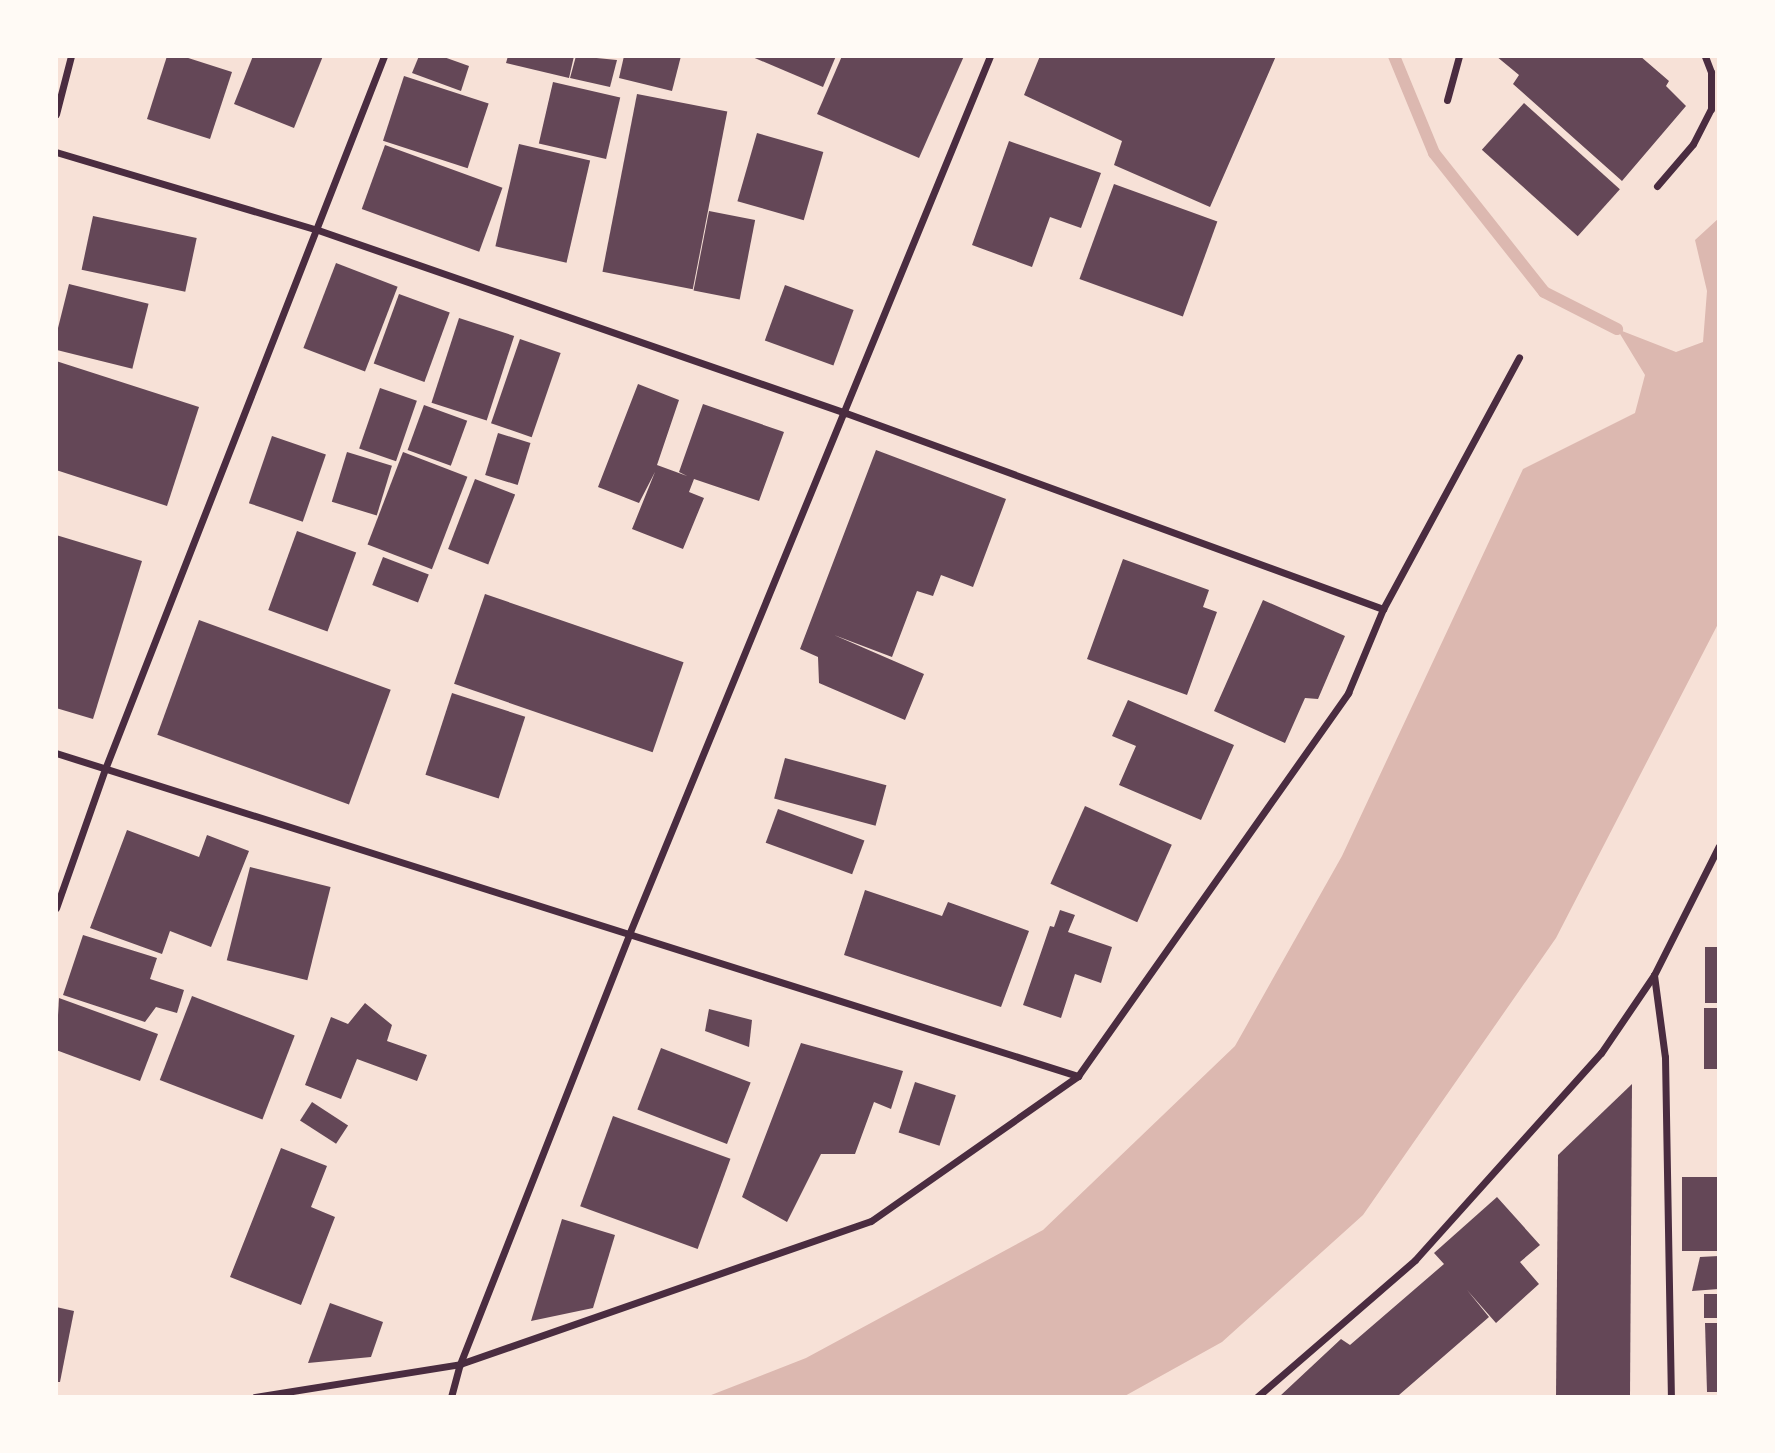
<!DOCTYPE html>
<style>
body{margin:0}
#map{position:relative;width:1775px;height:1453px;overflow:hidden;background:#f7e1d7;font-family:"Roboto Condensed",sans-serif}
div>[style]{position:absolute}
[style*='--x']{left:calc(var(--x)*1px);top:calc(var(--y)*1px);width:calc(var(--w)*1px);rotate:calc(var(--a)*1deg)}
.water>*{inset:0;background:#dcb8b0}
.stream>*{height:12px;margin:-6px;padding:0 6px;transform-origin:6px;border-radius:6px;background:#dcb8b0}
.building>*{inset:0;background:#644757;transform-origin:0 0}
.minor>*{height:7px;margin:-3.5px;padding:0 3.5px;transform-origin:3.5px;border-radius:3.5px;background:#4a2c40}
span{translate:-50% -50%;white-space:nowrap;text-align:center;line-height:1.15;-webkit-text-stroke:7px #fffaf5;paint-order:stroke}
.frame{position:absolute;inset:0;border:58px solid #fffaf5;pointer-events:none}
</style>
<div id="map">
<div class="water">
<div style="clip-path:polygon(1719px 218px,1719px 622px,1556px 938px,1363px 1215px,1222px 1342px,1123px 1397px,706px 1397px,806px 1358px,1043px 1230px,1235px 1046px,1342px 856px,1523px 469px,1635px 413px,1645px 375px,1617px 329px,1676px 352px,1703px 342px,1707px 291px,1695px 240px)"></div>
</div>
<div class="stream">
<div style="--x:1394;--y:56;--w:105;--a:67.6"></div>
<div style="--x:1434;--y:153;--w:177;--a:51.6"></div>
<div style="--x:1544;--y:292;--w:82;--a:26.9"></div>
</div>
<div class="building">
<div style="clip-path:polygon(167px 56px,182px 56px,232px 72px,210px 139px,147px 119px)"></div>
<div style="clip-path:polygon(253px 56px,323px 56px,294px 128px,234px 104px)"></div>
<div style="clip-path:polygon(419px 56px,441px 56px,469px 66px,461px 91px,412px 73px)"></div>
<div style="clip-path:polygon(508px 56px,574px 56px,569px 78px,506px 63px)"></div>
<div style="clip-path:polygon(576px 56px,617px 60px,610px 87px,570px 78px)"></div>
<div style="clip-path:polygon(624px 56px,681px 56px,672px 91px,619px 78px)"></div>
<div style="clip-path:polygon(750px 56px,836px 56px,823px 87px)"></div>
<div style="clip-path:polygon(842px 56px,964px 56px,919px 158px,817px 114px)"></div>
<div style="clip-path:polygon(1040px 56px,1276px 56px,1210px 207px,1114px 165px,1122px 141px,1024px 95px)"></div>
<div style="clip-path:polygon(1496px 56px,1640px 56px,1669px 81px,1666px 86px,1686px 106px,1622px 181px,1513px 84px,1519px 75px)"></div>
<div style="left:404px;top:76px;width:89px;height:68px;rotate:18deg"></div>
<div style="left:553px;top:82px;width:69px;height:63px;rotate:13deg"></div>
<div style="left:637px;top:94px;width:92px;height:181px;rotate:11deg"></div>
<div style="left:1524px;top:103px;width:129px;height:63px;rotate:42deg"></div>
<div style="left:757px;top:133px;width:69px;height:71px;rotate:16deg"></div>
<div style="clip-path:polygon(1009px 141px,1101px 173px,1081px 228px,1050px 217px,1032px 267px,972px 245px)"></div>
<div style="left:519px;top:144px;width:73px;height:105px;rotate:13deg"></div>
<div style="left:385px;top:145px;width:125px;height:68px;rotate:20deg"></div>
<div style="left:1114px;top:184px;width:110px;height:101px;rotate:20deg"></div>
<div style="left:709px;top:211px;width:47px;height:81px;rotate:11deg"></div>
<div style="left:93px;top:216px;width:106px;height:55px;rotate:12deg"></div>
<div style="left:336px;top:263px;width:66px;height:91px;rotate:21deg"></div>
<div style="left:69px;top:284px;width:82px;height:67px;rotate:14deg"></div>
<div style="left:785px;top:285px;width:73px;height:59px;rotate:20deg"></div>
<div style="left:399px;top:294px;width:54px;height:74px;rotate:20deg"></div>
<div style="left:459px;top:318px;width:58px;height:89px;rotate:18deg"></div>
<div style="left:520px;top:339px;width:43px;height:89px;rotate:19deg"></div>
<div style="clip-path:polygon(56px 361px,199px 407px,167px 506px,56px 470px)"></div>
<div style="clip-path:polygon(638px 384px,679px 400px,657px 465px,687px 476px,679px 472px,703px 404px,784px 432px,759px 501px,694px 479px,689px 492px,704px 498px,683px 549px,632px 529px,655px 472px,639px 503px,598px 487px)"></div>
<div style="left:380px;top:388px;width:39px;height:64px;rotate:19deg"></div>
<div style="left:424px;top:405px;width:46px;height:48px;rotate:20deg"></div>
<div style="left:498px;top:433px;width:34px;height:44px;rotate:17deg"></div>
<div style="left:272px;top:436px;width:57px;height:71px;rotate:19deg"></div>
<div style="clip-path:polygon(876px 450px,1006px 499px,973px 587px,941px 575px,933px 596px,917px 591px,892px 657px,834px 635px,924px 674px,905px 720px,819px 683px,818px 657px,800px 649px)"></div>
<div style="left:347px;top:452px;width:47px;height:52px;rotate:17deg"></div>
<div style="left:403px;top:452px;width:69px;height:99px;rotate:21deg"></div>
<div style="left:475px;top:479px;width:43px;height:75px;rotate:21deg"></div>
<div style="left:297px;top:531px;width:63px;height:84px;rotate:20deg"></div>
<div style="clip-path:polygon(56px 535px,142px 561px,93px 719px,56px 708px)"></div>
<div style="left:383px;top:557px;width:49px;height:30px;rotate:21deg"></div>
<div style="clip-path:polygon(1123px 559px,1209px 590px,1203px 607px,1217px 612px,1187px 695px,1087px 659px)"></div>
<div style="left:485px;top:594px;width:210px;height:95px;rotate:19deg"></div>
<div style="clip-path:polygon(1263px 600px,1345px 636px,1318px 699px,1305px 698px,1285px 743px,1214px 711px)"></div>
<div style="left:199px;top:620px;width:204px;height:122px;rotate:20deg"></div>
<div style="left:452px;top:693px;width:77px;height:86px;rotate:18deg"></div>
<div style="clip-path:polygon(1128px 700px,1234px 745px,1201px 820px,1119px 785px,1136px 746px,1112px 736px)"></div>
<div style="left:785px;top:758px;width:105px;height:42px;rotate:15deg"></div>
<div style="left:1085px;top:806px;width:95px;height:85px;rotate:24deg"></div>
<div style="left:778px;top:809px;width:92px;height:36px;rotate:20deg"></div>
<div style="clip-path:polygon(127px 830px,199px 857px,207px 835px,249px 851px,211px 947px,170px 931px,162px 954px,90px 928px)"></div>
<div style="left:250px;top:867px;width:83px;height:96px;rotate:14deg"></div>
<div style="clip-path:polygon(865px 890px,942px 916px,948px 902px,1029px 931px,1001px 1007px,844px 955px)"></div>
<div style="clip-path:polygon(1060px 910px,1075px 915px,1068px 932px,1112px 947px,1101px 983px,1075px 974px,1061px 1018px,1023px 1005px,1050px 926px,1054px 927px)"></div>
<div style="clip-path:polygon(83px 935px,157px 958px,150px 979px,184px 990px,177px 1013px,156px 1007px,145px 1022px,63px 995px)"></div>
<div style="left:1705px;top:947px;width:14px;height:56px"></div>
<div style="left:192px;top:996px;width:110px;height:90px;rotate:21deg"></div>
<div style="clip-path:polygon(59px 998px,158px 1034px,140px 1081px,56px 1050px)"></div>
<div style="clip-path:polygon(365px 1003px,392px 1025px,387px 1041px,427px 1055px,417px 1081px,357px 1059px,341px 1099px,305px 1085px,331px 1017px,348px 1024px)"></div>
<div style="left:1704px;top:1008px;width:15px;height:61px"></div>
<div style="clip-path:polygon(709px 1009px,752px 1020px,749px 1047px,705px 1031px)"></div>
<div style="clip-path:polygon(801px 1043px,903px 1071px,891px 1109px,874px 1102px,855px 1154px,821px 1154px,787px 1222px,742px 1197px)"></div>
<div style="left:661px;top:1048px;width:96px;height:66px;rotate:21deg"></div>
<div style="left:915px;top:1082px;width:43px;height:53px;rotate:18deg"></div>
<div style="clip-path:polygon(1632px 1084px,1630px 1397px,1556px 1397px,1558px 1155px)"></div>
<div style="left:312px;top:1102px;width:43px;height:22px;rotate:33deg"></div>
<div style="left:613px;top:1116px;width:125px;height:96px;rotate:20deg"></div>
<div style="clip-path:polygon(281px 1148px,327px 1166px,311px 1207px,335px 1217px,301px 1305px,230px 1277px)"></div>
<div style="left:1719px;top:1177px;width:74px;height:37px;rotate:90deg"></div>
<div style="clip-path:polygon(1497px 1197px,1540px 1245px,1520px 1262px,1539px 1284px,1496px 1323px,1467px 1290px,1489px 1317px,1399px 1395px,1280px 1396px,1341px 1339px,1350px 1345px,1444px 1264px,1434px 1253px)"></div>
<div style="clip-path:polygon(562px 1219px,615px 1235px,593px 1308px,531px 1321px)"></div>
<div style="clip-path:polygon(1719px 1256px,1719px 1289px,1692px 1291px,1700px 1257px)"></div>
<div style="left:1704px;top:1294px;width:15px;height:24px"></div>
<div style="clip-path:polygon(330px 1303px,383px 1322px,371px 1357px,308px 1363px)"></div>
<div style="clip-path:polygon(56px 1307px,74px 1311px,60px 1382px,56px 1382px)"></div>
<div style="clip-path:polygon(1705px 1323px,1719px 1323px,1719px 1392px,1707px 1392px)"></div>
</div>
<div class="minor">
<div style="--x:1447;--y:100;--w:46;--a:-74.7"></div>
<div style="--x:56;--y:114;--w:60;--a:-75.5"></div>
<div style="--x:56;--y:152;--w:273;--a:16.6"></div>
<div style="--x:318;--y:230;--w:559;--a:19.12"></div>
<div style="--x:846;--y:413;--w:572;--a:20.05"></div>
<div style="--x:1657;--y:186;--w:55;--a:-49.4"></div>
<div style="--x:1693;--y:144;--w:39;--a:-63"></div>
<div style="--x:1711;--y:109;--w:37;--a:-90"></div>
<div style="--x:1711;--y:72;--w:17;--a:-111"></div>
<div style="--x:56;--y:753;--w:1072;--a:17.54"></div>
<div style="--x:56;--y:908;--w:147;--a:-70.6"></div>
<div style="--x:105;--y:769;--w:766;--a:-68.63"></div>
<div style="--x:1654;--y:975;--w:83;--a:82.4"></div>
<div style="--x:1665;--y:1057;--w:340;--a:89"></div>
<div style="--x:255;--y:1397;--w:208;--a:-9.1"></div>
<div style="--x:460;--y:1364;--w:435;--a:-19.2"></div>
<div style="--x:871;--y:1221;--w:253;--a:-35"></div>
<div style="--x:1078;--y:1076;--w:469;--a:-54.8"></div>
<div style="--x:1348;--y:693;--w:91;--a:-67.4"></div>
<div style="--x:1383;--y:609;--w:286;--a:-61.6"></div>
<div style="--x:451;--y:1397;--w:34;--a:-75"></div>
<div style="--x:460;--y:1364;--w:464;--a:-68.5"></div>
<div style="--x:630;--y:932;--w:947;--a:-67.66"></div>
<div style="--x:1257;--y:1397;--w:209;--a:-40.9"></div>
<div style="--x:1415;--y:1260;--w:278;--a:-48.1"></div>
<div style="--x:1601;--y:1053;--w:94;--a:-55.8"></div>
<div style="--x:1654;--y:975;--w:144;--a:-63.3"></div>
</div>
<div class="frame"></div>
</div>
